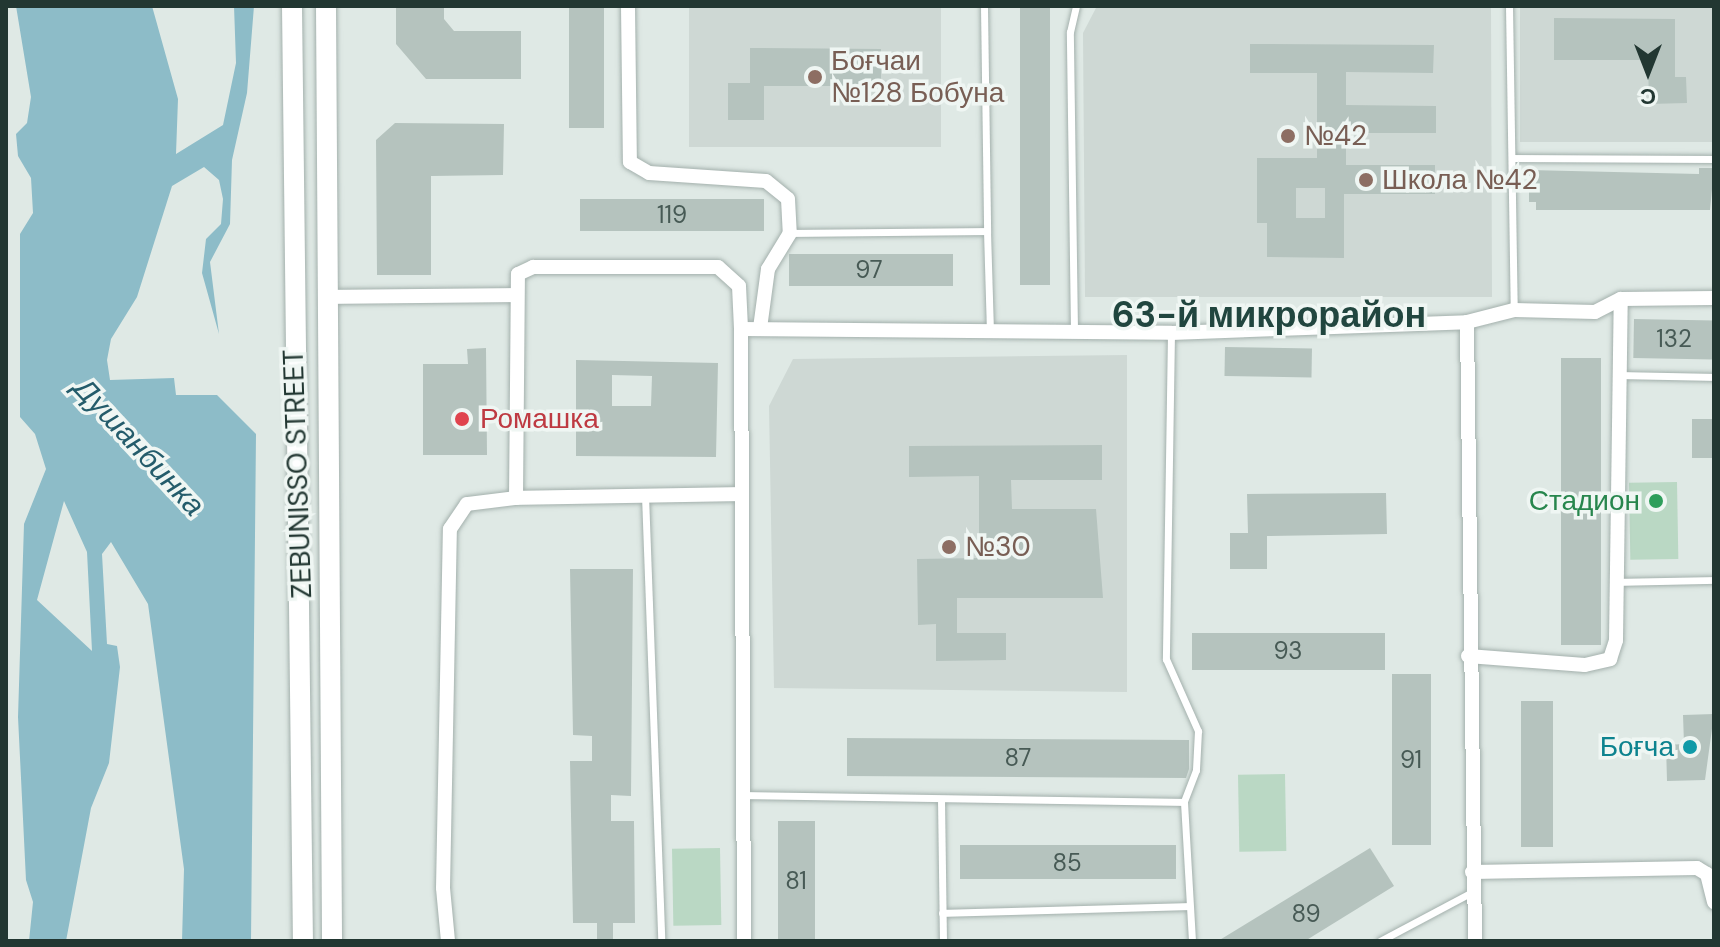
<!DOCTYPE html>
<meta charset="utf-8">
<style>
body{margin:0}
#map{position:relative;width:1720px;height:947px;overflow:hidden;background:#dfe9e5;font-family:"DM Sans",sans-serif}
div>[style]{position:absolute}
[style*='--x']{left:calc(var(--x)*1px);top:calc(var(--y)*1px);width:calc(var(--w)*1px);rotate:calc(var(--a)*1deg)}
.built>*{inset:0;background:#ced8d4;transform-origin:0 0}
.green>*{inset:0;background:#bad8c4;transform-origin:0 0}
.water>*{inset:0;background:#8dbcc8}
.building>*{inset:0;background:#b5c3be;transform-origin:0 0}
.roads{filter:drop-shadow(0 0 2px #a3b0ac) drop-shadow(0 0 2px #a3b0ac)}
.service>*{height:7px;margin:-3.5px;padding:0 3.5px;transform-origin:3.5px;border-radius:3.5px;background:#fff}
.minor>*{height:14px;margin:-7px;padding:0 7px;transform-origin:7px;border-radius:7px;background:#fff}
.secondary>*{height:20px;margin:-10px;padding:0 10px;transform-origin:10px;border-radius:10px;background:#fff}
.dots>*{width:22px;height:22px;translate:-50% -50%;box-sizing:border-box;border:4px solid #eff6f3;border-radius:50%}
span{translate:-50% -50%;white-space:nowrap;text-align:center;line-height:1.15;-webkit-text-stroke:7px #eff6f3;paint-order:stroke}
.number-label{font-size:24px;color:#475a55}
.number-label span{-webkit-text-stroke-width:0}
.education-label{font-size:28px;color:#785e54}
.left{translate:0 -50%;text-align:left}
.health-label{font-size:28px;color:#be3a42}
.street-label{font-size:28px;color:#223732}
.leisure-label{font-size:28px;color:#27864d}
.right{translate:-100% -50%;text-align:right}
.culture-label{font-size:28px;color:#0d838f}
.water-label{font-size:30px;color:#245c6b;font-style:italic}
.district-label{font-size:36px;color:#21463f;font-weight:700}
.frame{position:absolute;inset:0;border:8px solid #223732;pointer-events:none}
.north{position:absolute;left:1608px;top:32px;width:80px;height:80px;-webkit-text-stroke:6px #eff6f3;paint-order:stroke;rotate:180deg;font-size:22px;font-weight:700;line-height:32px;text-align:center;color:#223732}
.north::after{content:'';display:block;margin:auto;width:28px;height:36px;background:#223732;clip-path:polygon(50% 0,100% 100%,50% 72%,0 100%)}
</style>
<div id="map">
<div class="built">
<div style="left:689px;top:6px;width:252px;height:141px"></div>
<div style="clip-path:polygon(1097px 6px,1491px 6px,1492px 297px,1085px 297px,1083px 33px)"></div>
<div style="left:1520px;top:6px;width:194px;height:136px"></div>
<div style="clip-path:polygon(1127px 355px,1127px 692px,774px 688px,769px 406px,793px 359px)"></div>
</div>
<div class="green">
<div style="left:1677px;top:482px;width:77px;height:48px;rotate:89deg"></div>
<div style="left:1285px;top:774px;width:77px;height:47px;rotate:89deg"></div>
<div style="left:720px;top:848px;width:77px;height:48px;rotate:89deg"></div>
</div>
<div class="water">
<div style="clip-path:polygon(evenodd,16px 6px,152px 6px,178px 99px,176px 154px,223px 125px,236px 63px,234px 6px,254px 6px,247px 93px,232px 160px,230px 224px,210px 262px,219px 334px,202px 273px,206px 239px,221px 224px,223px 199px,219px 180px,204px 167px,172px 186px,137px 297px,111px 339px,107px 360px,110px 380px,174px 378px,176px 395px,217px 395px,256px 434px,251px 941px,182px 941px,184px 869px,148px 604px,111px 542px,102px 554px,107px 644px,117px 646px,120px 667px,109px 763px,91px 808px,66px 941px,29px 941px,33px 902px,26px 880px,18px 717px,24px 524px,46px 469px,35px 434px,20px 417px,20px 234px,33px 213px,31px 178px,18px 156px,16px 134px,27px 123px,31px 97px,16px 6px,64px 501px,87px 552px,92px 651px,37px 600px,64px 501px)"></div>
</div>
<div class="building">
<div style="clip-path:polygon(396px 6px,444px 6px,444px 19px,454px 31px,521px 31px,521px 79px,426px 79px,396px 44px)"></div>
<div style="left:569px;top:6px;width:35px;height:122px"></div>
<div style="left:1020px;top:6px;width:30px;height:279px"></div>
<div style="clip-path:polygon(1554px 18px,1675px 19px,1675px 77px,1686px 77px,1687px 103px,1649px 104px,1648px 60px,1554px 60px)"></div>
<div style="clip-path:polygon(evenodd,1250px 44px,1434px 45px,1433px 73px,1346px 72px,1346px 105px,1436px 106px,1436px 133px,1346px 133px,1346px 165px,1435px 165px,1435px 194px,1344px 194px,1344px 258px,1267px 257px,1267px 223px,1257px 223px,1257px 158px,1317px 158px,1317px 73px,1250px 73px,1250px 44px,1296px 188px,1325px 188px,1325px 218px,1296px 218px,1296px 188px)"></div>
<div style="clip-path:polygon(750px 48px,881px 49px,881px 86px,764px 86px,764px 120px,728px 120px,728px 83px,750px 83px)"></div>
<div style="clip-path:polygon(395px 123px,504px 124px,503px 175px,431px 176px,431px 275px,377px 275px,376px 140px)"></div>
<div style="clip-path:polygon(1699px 168px,1714px 168px,1710px 210px,1536px 210px,1536px 202px,1529px 202px,1529px 170px,1699px 174px)"></div>
<div style="left:580px;top:199px;width:184px;height:32px"></div>
<div style="left:789px;top:254px;width:164px;height:32px"></div>
<div style="left:1634px;top:319px;width:80px;height:39px;rotate:1deg"></div>
<div style="left:1225px;top:347px;width:87px;height:29px;rotate:1deg"></div>
<div style="clip-path:polygon(486px 348px,487px 455px,423px 455px,423px 364px,468px 364px,467px 349px)"></div>
<div style="left:1601px;top:358px;width:287px;height:40px;rotate:90deg"></div>
<div style="clip-path:polygon(evenodd,576px 360px,718px 363px,716px 457px,576px 456px,576px 360px,612px 375px,652px 376px,651px 406px,612px 406px,612px 375px)"></div>
<div style="left:1692px;top:419px;width:22px;height:39px"></div>
<div style="clip-path:polygon(1102px 445px,1102px 480px,1011px 480px,1012px 509px,1096px 509px,1103px 598px,957px 598px,957px 633px,1006px 633px,1006px 660px,936px 661px,936px 624px,918px 625px,917px 559px,979px 558px,979px 476px,909px 477px,909px 446px)"></div>
<div style="clip-path:polygon(1386px 493px,1387px 534px,1267px 536px,1267px 569px,1230px 569px,1230px 533px,1248px 533px,1247px 494px)"></div>
<div style="clip-path:polygon(570px 569px,633px 569px,631px 796px,611px 795px,611px 821px,634px 821px,635px 923px,613px 923px,613px 941px,597px 941px,597px 923px,573px 923px,570px 761px,592px 761px,592px 736px,573px 735px)"></div>
<div style="left:1192px;top:633px;width:193px;height:37px"></div>
<div style="left:1392px;top:674px;width:39px;height:171px"></div>
<div style="left:1521px;top:701px;width:32px;height:146px"></div>
<div style="clip-path:polygon(1714px 714px,1705px 780px,1667px 781px,1666px 745px,1684px 744px,1683px 715px)"></div>
<div style="clip-path:polygon(847px 738px,1189px 740px,1189px 769px,1186px 778px,847px 776px)"></div>
<div style="left:778px;top:821px;width:37px;height:120px"></div>
<div style="left:960px;top:845px;width:216px;height:34px"></div>
<div style="clip-path:polygon(1370px 848px,1394px 886px,1305px 941px,1218px 941px)"></div>
</div>
<div class="roads">
<div class="service">
<div style="--x:984;--y:6;--w:225;--a:89.2"></div>
<div style="--x:1509;--y:6;--w:304;--a:89.1"></div>
<div style="--x:1512;--y:158;--w:202;--a:0.3"></div>
<div style="--x:790;--y:233;--w:197;--a:-0.6"></div>
<div style="--x:987;--y:231;--w:100;--a:88.3"></div>
<div style="--x:1074;--y:331;--w:299;--a:-90.8"></div>
<div style="--x:1070;--y:32;--w:27;--a:-77"></div>
<div style="--x:1171;--y:333;--w:326;--a:90.9"></div>
<div style="--x:1166;--y:659;--w:79;--a:66"></div>
<div style="--x:1198;--y:731;--w:39;--a:93"></div>
<div style="--x:1196;--y:770;--w:34;--a:111"></div>
<div style="--x:1184;--y:802;--w:139;--a:86.7"></div>
<div style="--x:1621;--y:375;--w:93;--a:1.2"></div>
<div style="--x:645;--y:495;--w:446;--a:87.9"></div>
<div style="--x:1616;--y:582;--w:98;--a:-1.2"></div>
<div style="--x:744;--y:795;--w:440;--a:0.9"></div>
<div style="--x:941;--y:799;--w:142;--a:89.2"></div>
<div style="--x:942;--y:913;--w:246;--a:-1.6"></div>
<div style="--x:1380;--y:941;--w:104;--a:-28"></div>
</div>
<div class="minor">
<div style="--x:628;--y:6;--w:156;--a:89.3"></div>
<div style="--x:630;--y:162;--w:22;--a:30"></div>
<div style="--x:649;--y:173;--w:117;--a:3.9"></div>
<div style="--x:766;--y:181;--w:28;--a:39"></div>
<div style="--x:788;--y:199;--w:34;--a:87"></div>
<div style="--x:790;--y:233;--w:42;--a:121.4"></div>
<div style="--x:768;--y:269;--w:60;--a:97.7"></div>
<div style="--x:326;--y:297;--w:189;--a:-0.6"></div>
<div style="--x:1467;--y:322;--w:619;--a:89.26"></div>
<div style="--x:516;--y:498;--w:221;--a:-1"></div>
<div style="--x:1468;--y:656;--w:117;--a:4.4"></div>
<div style="--x:1585;--y:665;--w:26;--a:-13"></div>
<div style="--x:1610;--y:659;--w:20;--a:-72"></div>
<div style="--x:1616;--y:640;--w:341;--a:-89.2"></div>
<div style="--x:1472;--y:872;--w:225;--a:-1"></div>
<div style="--x:1697;--y:868;--w:12;--a:31"></div>
<div style="--x:1707;--y:874;--w:29;--a:76"></div>
<div style="--x:448;--y:941;--w:53;--a:-95.4"></div>
<div style="--x:443;--y:888;--w:359;--a:-88.9"></div>
<div style="--x:450;--y:529;--w:30;--a:-56"></div>
<div style="--x:467;--y:504;--w:49;--a:-7"></div>
<div style="--x:516;--y:498;--w:224;--a:-89.5"></div>
<div style="--x:518;--y:274;--w:17;--a:-25"></div>
<div style="--x:533;--y:267;--w:185;--a:0"></div>
<div style="--x:718;--y:267;--w:28;--a:42"></div>
<div style="--x:739;--y:286;--w:43;--a:87.3"></div>
<div style="--x:744;--y:941;--w:612;--a:-90.28"></div>
<div style="--x:741;--y:329;--w:430;--a:0.5"></div>
<div style="--x:1171;--y:333;--w:296;--a:-2.1"></div>
<div style="--x:1467;--y:322;--w:49;--a:-14.3"></div>
<div style="--x:1514;--y:310;--w:81;--a:1.4"></div>
<div style="--x:1595;--y:312;--w:29;--a:-27"></div>
<div style="--x:1621;--y:299;--w:93;--a:-0.6"></div>
</div>
<div class="secondary">
<div style="--x:292;--y:6;--w:935;--a:89.33"></div>
<div style="--x:326;--y:6;--w:935;--a:89.63"></div>
</div>
</div>
<div class="dots">
<div style="left:815px;top:77px;background:#8d6e63"></div>
<div style="left:1288px;top:136px;background:#8d6e63"></div>
<div style="left:1366px;top:180px;background:#8d6e63"></div>
<div style="left:462px;top:419px;background:#e0444e"></div>
<div style="left:1656px;top:501px;background:#2e9e5b"></div>
<div style="left:949px;top:547px;background:#8d6e63"></div>
<div style="left:1690px;top:747px;background:#0f9aa8"></div>
</div>
<div class="number-label">
<span style="left:672px;top:215px">119</span>
<span style="left:869px;top:270px">97</span>
<span style="left:1674px;top:339px">132</span>
<span style="left:1288px;top:651px">93</span>
<span style="left:1018px;top:758px">87</span>
<span style="left:1411px;top:760px">91</span>
<span style="left:1067px;top:863px">85</span>
<span style="left:796px;top:881px">81</span>
<span style="left:1306px;top:914px">89</span>
</div>
<div class="education-label">
<span class="left" style="left:831px;top:77px">Боғчаи<br>№128 Бобуна</span>
<span class="left" style="left:1304px;top:136px">№42</span>
<span class="left" style="left:1382px;top:180px">Школа №42</span>
<span class="left" style="left:965px;top:547px">№30</span>
</div>
<div class="health-label">
<span class="left" style="left:480px;top:419px">Ромашка</span>
</div>
<div class="street-label">
<span style="left:298px;top:474px;rotate:-92deg">ZEBUNISSO STREET</span>
</div>
<div class="leisure-label">
<span class="right" style="left:1640px;top:501px">Стадион</span>
</div>
<div class="culture-label">
<span class="right" style="left:1674px;top:747px">Боғча</span>
</div>
<div class="water-label">
<span style="left:139px;top:447px;rotate:47deg">Душанбинка</span>
</div>
<div class="district-label">
<span style="left:1269px;top:315px">63-й микрорайон</span>
</div>
<div class="frame"></div>
<div class="north">С</div>
</div>
